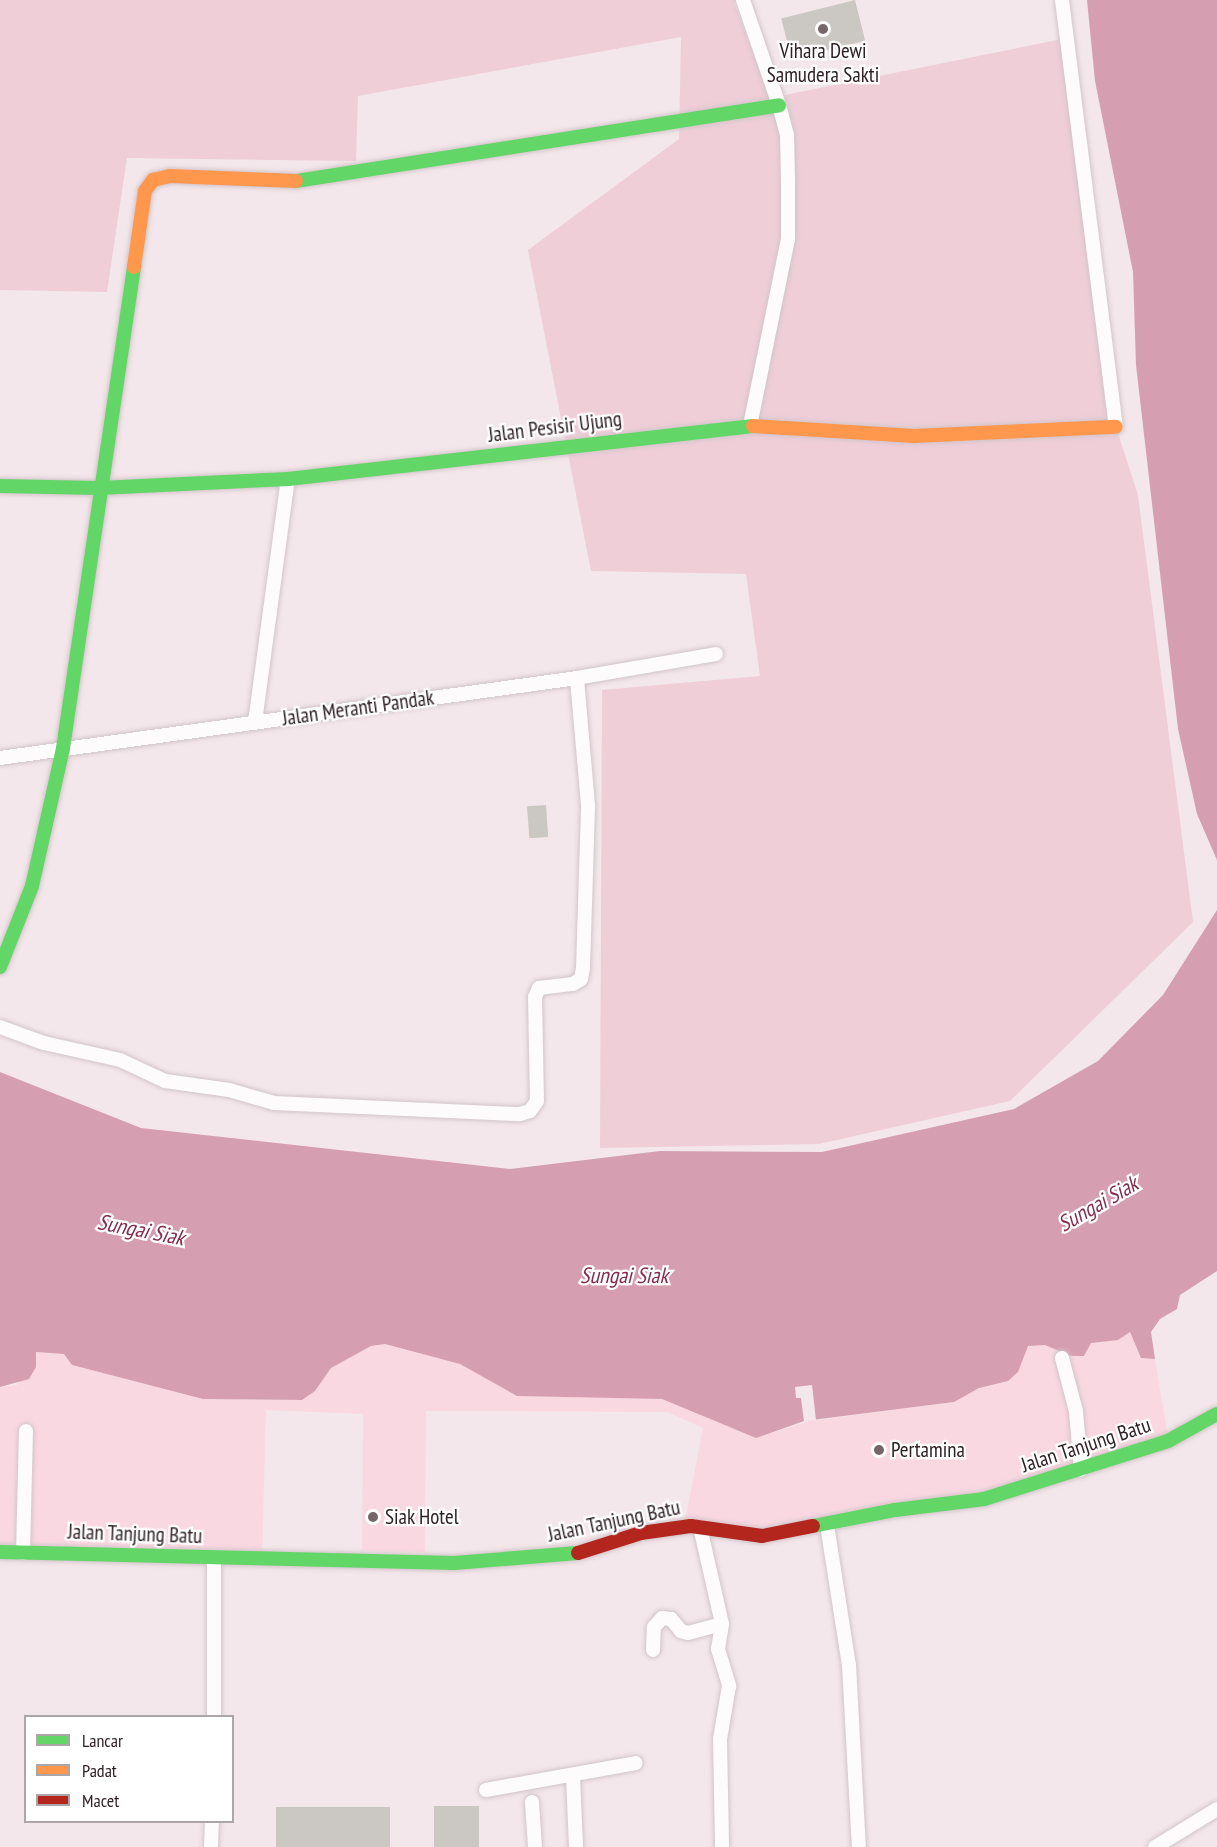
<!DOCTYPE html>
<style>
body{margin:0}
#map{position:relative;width:1217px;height:1847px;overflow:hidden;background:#f4e7eb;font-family:"PT Sans Narrow",sans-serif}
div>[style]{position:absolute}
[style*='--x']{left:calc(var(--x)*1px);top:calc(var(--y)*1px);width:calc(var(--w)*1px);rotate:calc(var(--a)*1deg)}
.built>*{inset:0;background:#fad8e2}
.green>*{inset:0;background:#efced8}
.water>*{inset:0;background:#d69fb1}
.pier>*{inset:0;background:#f4e7eb}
.building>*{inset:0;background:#cbc8c3;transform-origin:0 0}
.roads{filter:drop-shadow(0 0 2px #d2c5c9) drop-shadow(0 0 2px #d2c5c9)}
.street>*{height:14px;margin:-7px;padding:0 7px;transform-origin:7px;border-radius:7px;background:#fdfbfc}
.fast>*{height:14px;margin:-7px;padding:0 7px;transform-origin:7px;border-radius:7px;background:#63d668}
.slow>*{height:14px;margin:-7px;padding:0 7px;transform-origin:7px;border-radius:7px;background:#ff974d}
.jam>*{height:14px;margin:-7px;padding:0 7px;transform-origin:7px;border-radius:7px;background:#b3261e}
.dots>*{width:16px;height:16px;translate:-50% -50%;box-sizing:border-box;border:3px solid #fff;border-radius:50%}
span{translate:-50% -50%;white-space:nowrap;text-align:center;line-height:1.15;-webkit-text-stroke:4.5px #fff;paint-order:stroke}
.poi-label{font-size:21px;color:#302125}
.left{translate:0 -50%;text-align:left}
.street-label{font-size:21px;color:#302125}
.water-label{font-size:22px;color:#842d50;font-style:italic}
.legend{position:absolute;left:24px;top:1715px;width:210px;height:108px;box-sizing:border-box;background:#fff;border:2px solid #aca6a8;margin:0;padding:8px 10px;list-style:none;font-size:18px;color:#302125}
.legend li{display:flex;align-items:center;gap:12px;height:30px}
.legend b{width:30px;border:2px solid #aca6a8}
</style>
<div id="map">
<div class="built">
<div style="clip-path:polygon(1130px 1332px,1141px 1358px,1155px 1359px,1169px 1443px,1010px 1492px,760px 1530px,685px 1521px,703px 1428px,667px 1412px,426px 1411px,425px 1552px,362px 1551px,363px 1414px,266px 1410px,262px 1561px,0 1554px,0 1387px,17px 1385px,35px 1352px,64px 1354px,72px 1365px,203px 1399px,302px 1400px,315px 1391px,331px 1368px,371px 1346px,385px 1344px,460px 1364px,517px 1396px,662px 1399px,756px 1438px,810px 1421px,954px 1402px,1028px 1346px)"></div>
</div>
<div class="green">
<div style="clip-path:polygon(0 0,738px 0,734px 2px,770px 98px,1067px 38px,1116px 427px,1138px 495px,1193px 922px,1010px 1101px,819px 1144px,600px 1148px,602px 690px,760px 676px,746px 574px,591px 571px,528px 250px,679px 139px,681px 37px,358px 96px,356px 161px,127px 158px,107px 292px,0 290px)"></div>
</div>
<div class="water">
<div style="clip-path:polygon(1087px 0,1217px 0,1217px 860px,1197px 814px,1178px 729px,1136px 365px,1133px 272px,1095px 81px)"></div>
<div style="clip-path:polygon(1217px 910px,1217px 1271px,1180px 1295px,1177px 1309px,1160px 1319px,1151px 1332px,1155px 1359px,1141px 1358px,1130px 1332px,1118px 1340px,1091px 1343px,1084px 1356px,1071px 1356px,1045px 1345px,1028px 1346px,1018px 1372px,1008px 1381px,979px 1388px,954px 1402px,804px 1421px,756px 1438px,662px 1399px,517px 1396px,460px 1364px,385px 1344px,371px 1346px,331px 1368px,315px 1391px,302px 1400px,203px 1399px,72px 1365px,64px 1354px,36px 1352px,36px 1367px,29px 1379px,0 1387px,0 1072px,141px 1128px,510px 1169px,660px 1151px,822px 1152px,1014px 1109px,1098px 1061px,1163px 995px)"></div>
</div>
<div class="pier">
<div style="clip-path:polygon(812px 1385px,816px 1420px,804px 1421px,801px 1398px,796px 1398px,795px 1387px)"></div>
</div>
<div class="building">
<div style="left:855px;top:0;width:42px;height:76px;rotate:76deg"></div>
<div style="left:546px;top:805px;width:32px;height:19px;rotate:86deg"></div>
<div style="left:434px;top:1806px;width:45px;height:41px"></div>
<div style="left:390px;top:1807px;width:40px;height:114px;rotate:90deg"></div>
</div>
<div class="roads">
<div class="street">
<div style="--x:743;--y:0;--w:111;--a:71.1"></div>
<div style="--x:779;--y:105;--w:31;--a:75"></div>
<div style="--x:787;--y:135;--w:45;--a:88.7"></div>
<div style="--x:788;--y:180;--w:59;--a:90"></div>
<div style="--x:788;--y:239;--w:191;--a:101.5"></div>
<div style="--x:1062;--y:0;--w:430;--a:82.8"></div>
<div style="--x:255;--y:722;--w:245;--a:-82.3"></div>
<div style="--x:0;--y:758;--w:583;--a:-7.89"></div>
<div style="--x:577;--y:678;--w:141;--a:-9.8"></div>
<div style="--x:0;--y:1027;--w:47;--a:20"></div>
<div style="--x:44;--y:1043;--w:78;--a:12.6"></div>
<div style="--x:120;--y:1060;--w:50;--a:25"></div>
<div style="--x:165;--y:1081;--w:65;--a:8"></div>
<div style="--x:229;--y:1090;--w:47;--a:16.1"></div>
<div style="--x:274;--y:1103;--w:246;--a:2.6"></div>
<div style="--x:520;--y:1114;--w:10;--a:-17"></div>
<div style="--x:530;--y:1111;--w:12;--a:-55"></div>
<div style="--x:537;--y:1101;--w:104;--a:-91.1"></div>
<div style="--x:535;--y:997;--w:10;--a:-66"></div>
<div style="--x:539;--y:988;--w:34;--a:-7"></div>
<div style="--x:573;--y:984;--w:9;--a:-32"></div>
<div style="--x:581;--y:979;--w:11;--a:-80"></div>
<div style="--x:583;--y:968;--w:163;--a:-88.2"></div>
<div style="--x:588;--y:805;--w:127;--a:-95"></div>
<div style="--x:1062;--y:1358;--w:55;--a:75.2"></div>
<div style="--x:1076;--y:1411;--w:59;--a:85.2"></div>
<div style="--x:827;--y:1525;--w:142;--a:81.1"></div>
<div style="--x:849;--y:1665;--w:182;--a:86.9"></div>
<div style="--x:700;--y:1527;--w:99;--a:77.2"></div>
<div style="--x:722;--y:1624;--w:25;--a:99"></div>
<div style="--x:718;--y:1649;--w:39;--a:73"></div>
<div style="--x:729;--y:1686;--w:54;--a:99.6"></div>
<div style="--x:720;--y:1739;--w:108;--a:88.9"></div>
<div style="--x:23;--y:1553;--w:122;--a:-88.6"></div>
<div style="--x:214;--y:1558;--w:158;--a:90"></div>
<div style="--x:653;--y:1650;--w:23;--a:-88"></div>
<div style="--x:654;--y:1627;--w:12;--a:-48"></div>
<div style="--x:662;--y:1618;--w:9;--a:6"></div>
<div style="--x:671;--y:1619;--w:16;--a:50"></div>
<div style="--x:681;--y:1631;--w:7;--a:16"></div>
<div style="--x:688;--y:1633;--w:35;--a:-15"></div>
<div style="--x:573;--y:1777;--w:70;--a:87.5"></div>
<div style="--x:486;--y:1790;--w:152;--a:-10.2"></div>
<div style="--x:532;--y:1802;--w:45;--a:86.2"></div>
<div style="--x:211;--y:1847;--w:25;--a:-88"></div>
<div style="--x:1155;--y:1847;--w:73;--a:-31.5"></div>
</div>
<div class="fast">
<div style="--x:296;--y:181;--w:489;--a:-8.9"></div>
<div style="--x:0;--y:486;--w:99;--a:1.2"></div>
<div style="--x:99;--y:488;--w:189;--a:-2.7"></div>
<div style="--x:288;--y:479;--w:468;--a:-6.5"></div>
<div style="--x:0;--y:967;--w:87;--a:-68.4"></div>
<div style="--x:32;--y:886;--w:141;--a:-77.3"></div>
<div style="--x:63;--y:748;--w:486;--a:-81.6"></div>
<div style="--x:813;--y:1526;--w:84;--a:-11"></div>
<div style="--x:895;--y:1510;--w:90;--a:-7"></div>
<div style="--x:984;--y:1499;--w:193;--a:-17.5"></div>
<div style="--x:1168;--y:1441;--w:56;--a:-28.9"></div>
<div style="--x:0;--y:1552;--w:454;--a:1.4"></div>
<div style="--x:454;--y:1563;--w:124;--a:-4.6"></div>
</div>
<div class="slow">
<div style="--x:134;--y:267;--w:77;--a:-81.8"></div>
<div style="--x:145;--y:191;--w:14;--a:-54"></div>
<div style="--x:153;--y:180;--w:17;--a:-13"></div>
<div style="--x:170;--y:176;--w:126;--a:2.3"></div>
<div style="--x:753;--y:426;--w:161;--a:3.6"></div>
<div style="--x:914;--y:436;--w:202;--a:-2.6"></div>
</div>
<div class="jam">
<div style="--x:578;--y:1553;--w:66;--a:-17.6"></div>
<div style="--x:641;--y:1533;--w:50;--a:-8"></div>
<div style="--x:691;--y:1526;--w:72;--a:8"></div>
<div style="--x:762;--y:1536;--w:52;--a:-11.1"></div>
</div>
</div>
<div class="dots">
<div style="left:823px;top:29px;background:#75666a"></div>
<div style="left:879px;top:1450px;background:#75666a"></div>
<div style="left:373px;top:1517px;background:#75666a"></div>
</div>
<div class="poi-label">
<span style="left:823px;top:63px">Vihara Dewi<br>Samudera Sakti</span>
<span class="left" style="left:891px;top:1450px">Pertamina</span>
<span class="left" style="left:385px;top:1517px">Siak Hotel</span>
</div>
<div class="street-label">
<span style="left:555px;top:427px;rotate:-7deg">Jalan Pesisir Ujung</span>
<span style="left:358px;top:708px;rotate:-8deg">Jalan Meranti Pandak</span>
<span style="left:1086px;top:1445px;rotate:-18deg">Jalan Tanjung Batu</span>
<span style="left:614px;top:1521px;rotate:-12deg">Jalan Tanjung Batu</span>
<span style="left:135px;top:1534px;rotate:2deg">Jalan Tanjung Batu</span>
</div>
<div class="water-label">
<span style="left:1098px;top:1204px;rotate:-30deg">Sungai Siak</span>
<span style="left:141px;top:1230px;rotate:11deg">Sungai Siak</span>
<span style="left:624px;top:1276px">Sungai Siak</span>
</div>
<ul class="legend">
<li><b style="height:8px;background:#63d668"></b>Lancar</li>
<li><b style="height:8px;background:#ff974d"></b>Padat</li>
<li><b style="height:8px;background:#b3261e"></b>Macet</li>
</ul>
</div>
